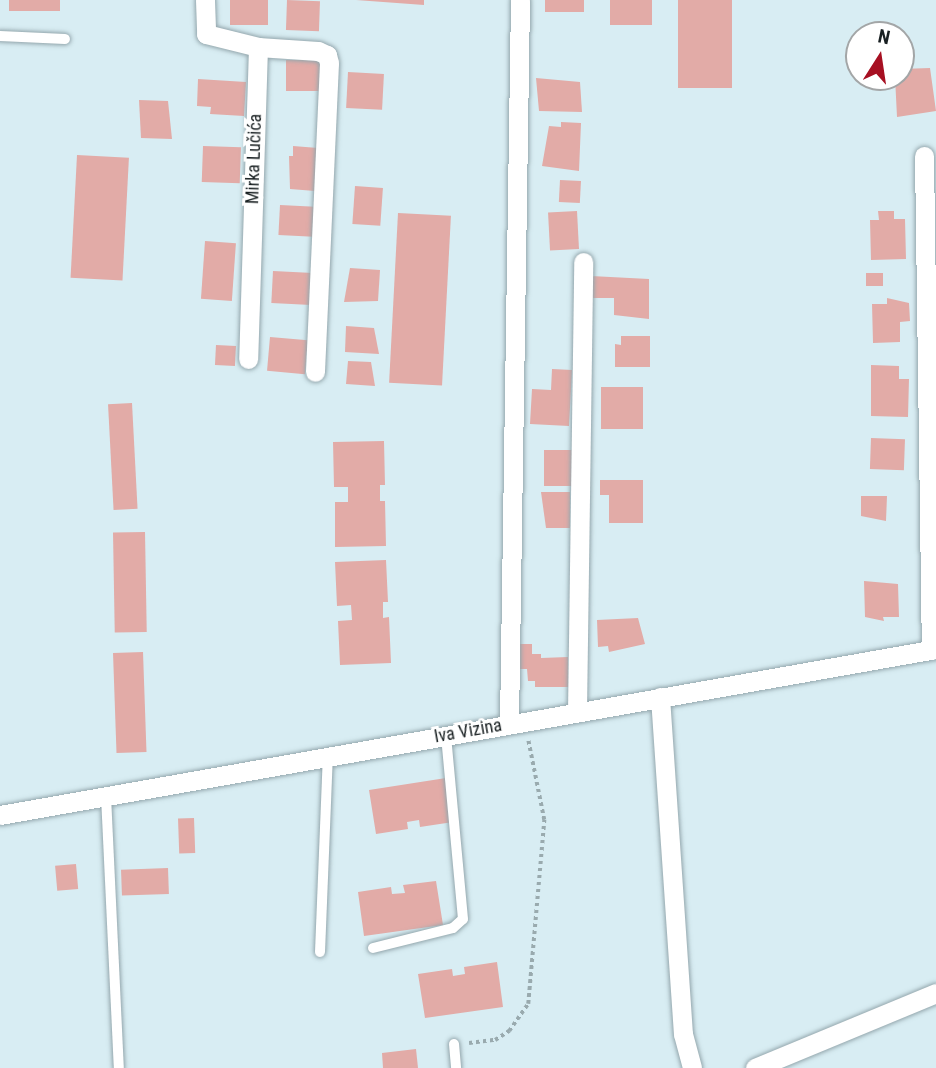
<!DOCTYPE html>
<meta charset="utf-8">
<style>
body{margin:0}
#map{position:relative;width:936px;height:1068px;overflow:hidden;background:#d8edf3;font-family:"Roboto Condensed",sans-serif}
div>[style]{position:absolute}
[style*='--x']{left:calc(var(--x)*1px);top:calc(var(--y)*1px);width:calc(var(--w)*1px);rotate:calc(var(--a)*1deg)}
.building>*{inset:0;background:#e2aba7;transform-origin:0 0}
.path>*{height:3.5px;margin-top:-1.75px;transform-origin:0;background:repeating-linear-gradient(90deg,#99aaae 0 3.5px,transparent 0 7px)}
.roads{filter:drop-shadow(0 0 2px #94a7ad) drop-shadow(0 0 2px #94a7ad)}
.service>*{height:10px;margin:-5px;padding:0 5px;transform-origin:5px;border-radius:5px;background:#fff}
.minor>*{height:19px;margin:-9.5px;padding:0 9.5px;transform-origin:9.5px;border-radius:9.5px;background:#fff}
span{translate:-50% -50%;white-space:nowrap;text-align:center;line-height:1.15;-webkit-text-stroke:6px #fff;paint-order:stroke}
.street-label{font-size:18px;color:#192022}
.north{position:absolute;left:845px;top:21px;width:70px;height:70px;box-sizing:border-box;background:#fff;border:2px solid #a3a6a7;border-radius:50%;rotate:12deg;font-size:19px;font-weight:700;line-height:28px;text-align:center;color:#192022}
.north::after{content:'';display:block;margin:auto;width:24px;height:32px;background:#a71022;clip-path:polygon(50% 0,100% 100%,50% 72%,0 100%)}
</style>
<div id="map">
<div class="building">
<div style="left:9px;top:0;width:51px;height:11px"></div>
<div style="left:230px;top:0;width:38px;height:25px"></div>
<div style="left:287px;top:0;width:33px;height:30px;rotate:2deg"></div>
<div style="clip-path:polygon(356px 0,424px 0,424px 5px)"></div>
<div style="left:545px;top:0;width:39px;height:12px"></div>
<div style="left:610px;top:0;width:42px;height:25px"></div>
<div style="left:678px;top:0;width:54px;height:88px"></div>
<div style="left:286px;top:60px;width:34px;height:31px"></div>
<div style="clip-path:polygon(930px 68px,936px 111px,897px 117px,895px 77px,901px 77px,901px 69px)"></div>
<div style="left:348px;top:72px;width:36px;height:36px;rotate:3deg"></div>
<div style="clip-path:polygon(536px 78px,580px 82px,582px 112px,539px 111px)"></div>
<div style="clip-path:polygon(198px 79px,246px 82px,244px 116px,210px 114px,211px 107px,197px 106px)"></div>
<div style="clip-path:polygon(139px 100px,168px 101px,172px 139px,141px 138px)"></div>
<div style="clip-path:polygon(561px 122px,581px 123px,579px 171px,542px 166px,549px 126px,561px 127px)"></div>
<div style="left:203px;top:146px;width:38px;height:36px;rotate:2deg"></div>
<div style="clip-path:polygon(293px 146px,318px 148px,315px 191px,290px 189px,289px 156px,293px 156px)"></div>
<div style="left:77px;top:155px;width:52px;height:123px;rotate:3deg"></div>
<div style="left:560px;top:180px;width:21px;height:22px;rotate:3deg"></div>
<div style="left:355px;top:186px;width:28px;height:38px;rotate:4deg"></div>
<div style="left:280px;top:205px;width:35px;height:30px;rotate:3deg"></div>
<div style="left:577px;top:211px;width:38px;height:29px;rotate:87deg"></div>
<div style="clip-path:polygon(878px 211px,894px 211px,894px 219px,905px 219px,906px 259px,871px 260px,870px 220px,879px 220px)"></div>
<div style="left:398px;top:213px;width:53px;height:170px;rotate:3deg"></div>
<div style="left:205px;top:241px;width:31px;height:58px;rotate:4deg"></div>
<div style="clip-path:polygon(350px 268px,380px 270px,378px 301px,344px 302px)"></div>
<div style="left:273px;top:271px;width:40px;height:32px;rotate:3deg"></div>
<div style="left:883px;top:273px;width:13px;height:17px;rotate:90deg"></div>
<div style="clip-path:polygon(591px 276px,649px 279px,649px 319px,614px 315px,614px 298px,591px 298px)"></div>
<div style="clip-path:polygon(887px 298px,909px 303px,910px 321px,900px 322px,900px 342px,873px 343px,872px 304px,887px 304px)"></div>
<div style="clip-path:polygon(346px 326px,374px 328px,379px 354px,345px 352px)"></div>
<div style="clip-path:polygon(621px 336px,650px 336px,650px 367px,615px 367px,615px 344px,621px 345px)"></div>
<div style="left:270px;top:337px;width:38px;height:34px;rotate:5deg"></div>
<div style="left:216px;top:345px;width:20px;height:20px;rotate:3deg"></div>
<div style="clip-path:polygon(348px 361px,371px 362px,375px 386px,346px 384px)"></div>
<div style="clip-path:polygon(871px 365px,899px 366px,899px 379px,909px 379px,908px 417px,871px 416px)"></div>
<div style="clip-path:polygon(552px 369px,572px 370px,569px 426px,530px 424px,532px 389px,551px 390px)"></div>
<div style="left:601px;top:387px;width:42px;height:42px"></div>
<div style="left:132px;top:403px;width:106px;height:24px;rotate:87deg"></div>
<div style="left:871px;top:438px;width:34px;height:31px;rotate:2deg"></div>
<div style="clip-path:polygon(384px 441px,385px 485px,380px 485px,380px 501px,385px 501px,386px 546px,335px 547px,335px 502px,348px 502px,348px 487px,334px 487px,333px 442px)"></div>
<div style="left:544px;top:450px;width:29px;height:36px"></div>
<div style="clip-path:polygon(600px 480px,643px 480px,643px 523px,609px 523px,609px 495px,600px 495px)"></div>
<div style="clip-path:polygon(541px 492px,570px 492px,570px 528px,546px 528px)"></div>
<div style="clip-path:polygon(861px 496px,887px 496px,886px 521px,861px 516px)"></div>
<div style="left:145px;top:532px;width:100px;height:32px;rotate:89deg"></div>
<div style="clip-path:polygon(386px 560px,388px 602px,383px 602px,383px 618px,389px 617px,391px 663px,340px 665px,338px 621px,352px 620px,351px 605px,337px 606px,335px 562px)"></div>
<div style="clip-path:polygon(864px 581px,898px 584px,899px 617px,883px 617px,884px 621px,865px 617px)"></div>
<div style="clip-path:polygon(638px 618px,645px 644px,609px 652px,608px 646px,598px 647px,597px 620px)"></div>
<div style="clip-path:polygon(517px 644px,532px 644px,532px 654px,541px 654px,541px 658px,568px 657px,569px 687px,535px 687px,535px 681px,528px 681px,527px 669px,518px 669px)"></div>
<div style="left:143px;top:652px;width:100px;height:30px;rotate:88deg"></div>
<div style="clip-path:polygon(446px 778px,453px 822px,420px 827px,419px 820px,407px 822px,408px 829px,376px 834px,369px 790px)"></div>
<div style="left:194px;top:818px;width:35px;height:16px;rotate:88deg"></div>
<div style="left:76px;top:864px;width:25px;height:21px;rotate:85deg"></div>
<div style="left:168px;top:868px;width:26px;height:47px;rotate:88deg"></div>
<div style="clip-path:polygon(436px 881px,443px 925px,364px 936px,358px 892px,391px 887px,392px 894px,405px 893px,403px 885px)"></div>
<div style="clip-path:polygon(497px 962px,503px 1007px,425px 1018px,418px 974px,452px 969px,453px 976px,465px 974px,464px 967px)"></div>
<div style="clip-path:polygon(416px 1049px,418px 1068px,383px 1068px,382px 1053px)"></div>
</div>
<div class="path">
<div style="--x:469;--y:1043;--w:26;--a:-7"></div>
<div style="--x:495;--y:1040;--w:17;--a:-33"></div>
<div style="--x:509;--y:1031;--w:33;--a:-55"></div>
<div style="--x:528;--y:1004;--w:185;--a:-85"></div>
<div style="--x:544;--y:820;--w:82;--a:-101.3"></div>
</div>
<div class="roads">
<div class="service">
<div style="--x:0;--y:36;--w:65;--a:2.6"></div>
<div style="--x:106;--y:796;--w:272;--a:87.3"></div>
<div style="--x:373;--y:948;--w:82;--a:-14"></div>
<div style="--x:453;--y:928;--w:13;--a:-42"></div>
<div style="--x:463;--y:919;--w:185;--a:-95.3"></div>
<div style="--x:320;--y:952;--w:196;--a:-87.7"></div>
<div style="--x:454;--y:1044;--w:24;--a:85"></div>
</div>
<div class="minor">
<div style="--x:205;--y:0;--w:34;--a:88"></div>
<div style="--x:206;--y:34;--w:54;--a:14"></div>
<div style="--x:258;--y:47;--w:312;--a:91.8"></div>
<div style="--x:258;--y:47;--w:60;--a:3.8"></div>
<div style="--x:318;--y:51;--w:10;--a:24"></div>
<div style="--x:327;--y:55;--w:8;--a:76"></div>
<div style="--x:329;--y:63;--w:309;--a:92.6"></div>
<div style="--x:924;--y:156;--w:494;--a:89.2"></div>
<div style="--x:660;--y:697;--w:338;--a:86.1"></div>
<div style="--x:683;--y:1034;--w:35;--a:75"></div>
<div style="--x:577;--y:712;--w:450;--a:-89.2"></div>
<div style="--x:509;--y:724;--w:724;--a:-89.13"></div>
<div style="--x:0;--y:815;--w:951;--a:-10.06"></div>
<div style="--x:755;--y:1068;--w:196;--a:-22.5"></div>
</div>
</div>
<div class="street-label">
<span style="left:254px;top:159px;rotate:-88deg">Mirka Lučića</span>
<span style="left:468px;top:731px;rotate:-10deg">Iva Vizina</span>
</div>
<div class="north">N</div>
</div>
